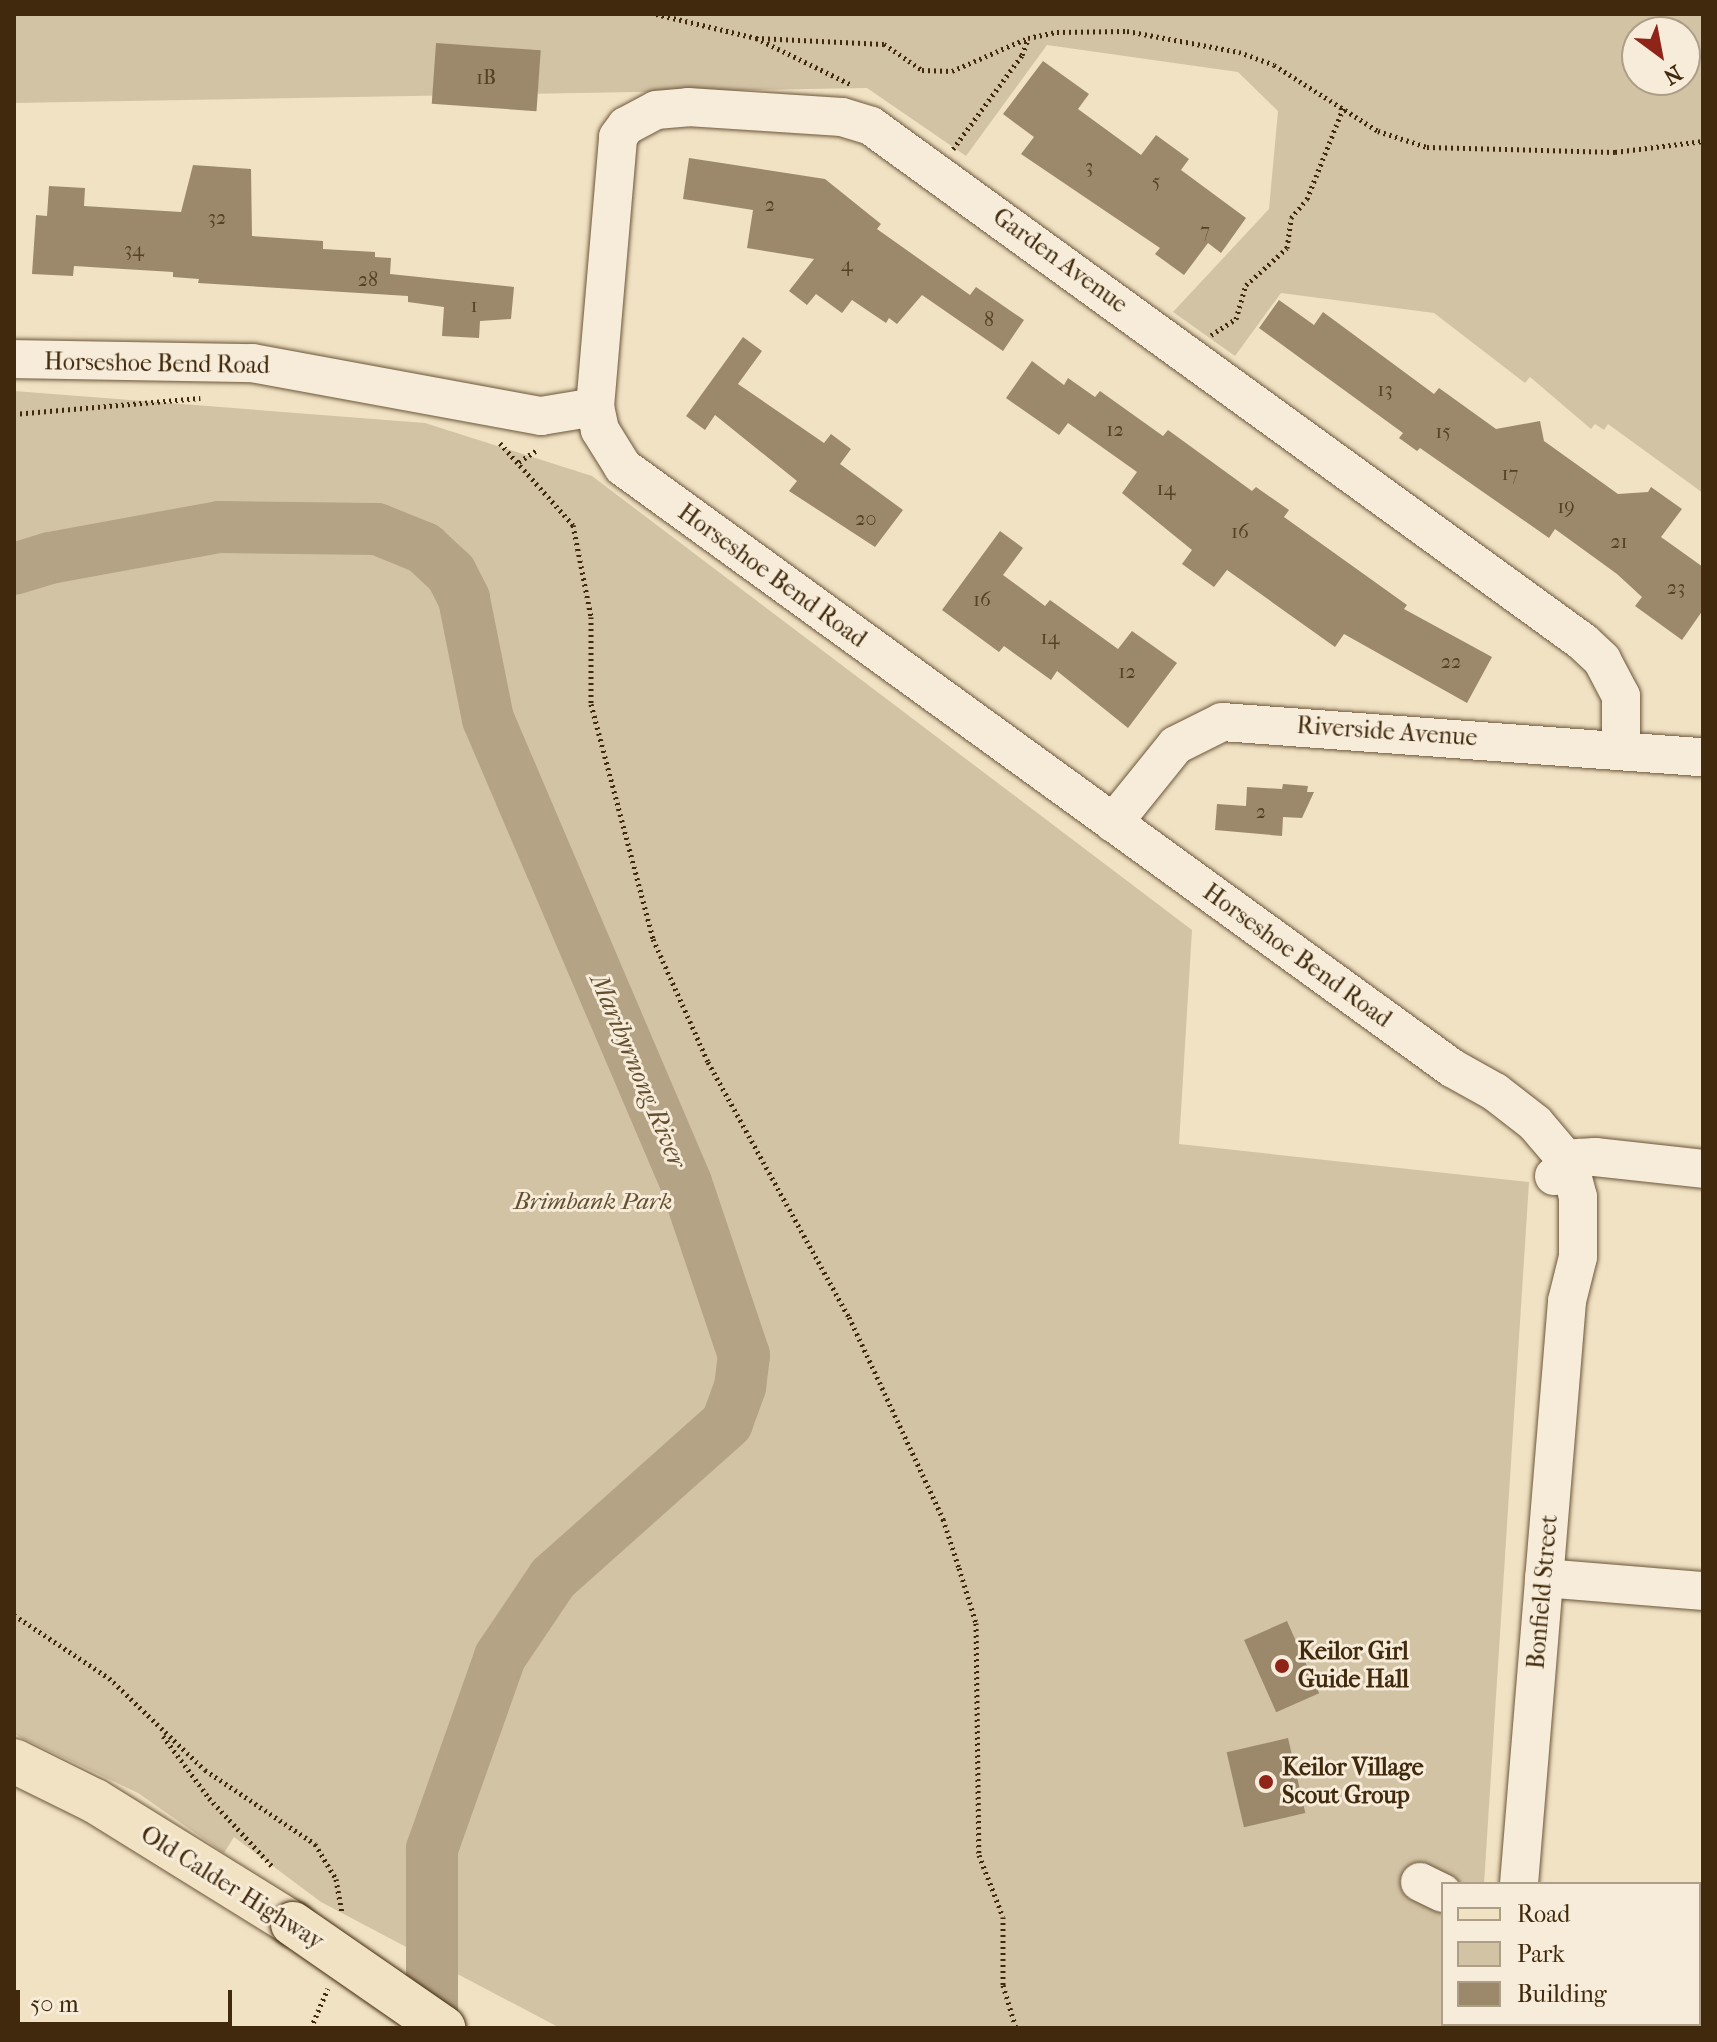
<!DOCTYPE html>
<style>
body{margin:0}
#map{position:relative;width:1717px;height:2042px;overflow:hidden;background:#f1e2c4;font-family:"IM FELL French Canon",serif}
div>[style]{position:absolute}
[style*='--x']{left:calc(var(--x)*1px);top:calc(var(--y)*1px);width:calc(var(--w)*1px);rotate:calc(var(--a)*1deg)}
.green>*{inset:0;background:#d3c3a5}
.river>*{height:52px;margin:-26px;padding:0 26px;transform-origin:26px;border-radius:26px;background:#b5a385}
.building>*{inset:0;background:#9c896c;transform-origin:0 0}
.path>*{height:5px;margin-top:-2.5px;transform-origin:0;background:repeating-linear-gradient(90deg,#40290c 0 2px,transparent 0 6px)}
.roads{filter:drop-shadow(0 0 2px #6c573a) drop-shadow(0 0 2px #6c573a)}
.minor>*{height:38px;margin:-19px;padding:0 19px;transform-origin:19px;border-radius:19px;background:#f6ecd9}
.major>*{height:44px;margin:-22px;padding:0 22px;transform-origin:22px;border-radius:22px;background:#f1e2c4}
.bridges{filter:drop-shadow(0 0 2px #40290c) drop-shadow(0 0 2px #40290c)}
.major-bridge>*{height:44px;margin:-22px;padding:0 22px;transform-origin:22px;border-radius:22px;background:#f1e2c4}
.dots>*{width:22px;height:22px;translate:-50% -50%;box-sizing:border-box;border:4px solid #f6ecd9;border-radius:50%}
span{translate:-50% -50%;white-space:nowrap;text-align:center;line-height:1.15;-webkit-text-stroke:6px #f6ecd9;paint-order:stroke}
.number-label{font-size:20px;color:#574124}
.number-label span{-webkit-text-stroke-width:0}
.street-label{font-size:24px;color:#40290c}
.park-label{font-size:24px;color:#655032;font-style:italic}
.poi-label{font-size:24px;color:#40290c;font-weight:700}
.left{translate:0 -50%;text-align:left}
.water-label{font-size:26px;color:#634e30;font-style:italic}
.frame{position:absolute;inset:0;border:16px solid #40290c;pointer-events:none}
.legend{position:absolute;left:1441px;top:1882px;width:260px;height:144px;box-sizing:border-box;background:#f6ecd9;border:2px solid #ad9e87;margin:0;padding:10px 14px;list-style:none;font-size:24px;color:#40290c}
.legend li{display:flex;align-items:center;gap:16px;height:40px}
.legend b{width:40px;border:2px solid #ad9e87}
.north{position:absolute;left:1621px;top:16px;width:80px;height:80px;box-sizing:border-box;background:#f6ecd9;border:2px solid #ad9e87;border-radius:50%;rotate:148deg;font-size:22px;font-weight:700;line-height:32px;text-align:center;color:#40290c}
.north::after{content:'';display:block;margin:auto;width:28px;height:36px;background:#8f2418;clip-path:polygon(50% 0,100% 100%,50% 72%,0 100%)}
.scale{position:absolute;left:16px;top:1990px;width:216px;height:36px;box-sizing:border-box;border:4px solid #40290c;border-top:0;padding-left:10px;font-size:24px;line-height:28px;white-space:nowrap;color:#40290c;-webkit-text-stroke:6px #f6ecd9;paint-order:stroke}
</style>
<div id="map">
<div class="green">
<div style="clip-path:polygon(evenodd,14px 14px,1703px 14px,1703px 493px,1608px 424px,1604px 430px,1595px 424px,1591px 429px,1530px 377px,1525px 383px,1434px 313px,1281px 293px,1235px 356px,1173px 312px,1269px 209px,1278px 111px,1238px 72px,1047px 45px,966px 156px,867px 88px,14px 103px,14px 14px,1637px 32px,1685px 32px,1685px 80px,1637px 80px,1637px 32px)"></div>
<div style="clip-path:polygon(14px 391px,425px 423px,592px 476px,1192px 930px,1179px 1144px,1529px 1182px,1484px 1884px,1443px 1884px,1443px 2024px,1475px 2028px,560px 2028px,321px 1902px,234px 1837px,224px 1853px,138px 1793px,14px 1734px)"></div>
</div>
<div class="river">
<div style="--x:14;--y:569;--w:38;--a:-17"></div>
<div style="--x:50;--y:558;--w:172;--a:-10.4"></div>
<div style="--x:219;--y:527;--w:158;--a:0.7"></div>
<div style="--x:377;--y:529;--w:51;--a:22"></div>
<div style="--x:424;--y:548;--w:37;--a:43"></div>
<div style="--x:451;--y:573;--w:29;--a:63"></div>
<div style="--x:464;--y:599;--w:122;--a:78.7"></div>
<div style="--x:488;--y:719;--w:504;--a:66.89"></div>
<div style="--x:686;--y:1183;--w:182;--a:71.4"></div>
<div style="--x:744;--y:1355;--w:32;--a:97"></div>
<div style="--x:740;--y:1387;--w:38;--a:110"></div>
<div style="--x:727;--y:1423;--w:233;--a:138.3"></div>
<div style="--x:553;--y:1578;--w:95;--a:123.9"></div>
<div style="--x:500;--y:1657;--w:204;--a:109.5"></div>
<div style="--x:432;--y:1849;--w:179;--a:90"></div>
</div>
<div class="building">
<div style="left:436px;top:43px;width:105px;height:61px;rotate:4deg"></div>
<div style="clip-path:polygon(1043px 61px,1089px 94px,1078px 109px,1141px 155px,1156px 135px,1189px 159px,1181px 170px,1246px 218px,1221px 253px,1208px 243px,1184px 275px,1155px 254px,1160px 248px,1021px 154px,1034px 137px,1003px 114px)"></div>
<div style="clip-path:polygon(689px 158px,825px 179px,881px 224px,877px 229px,970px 295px,976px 287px,1024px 320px,1003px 351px,922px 295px,897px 324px,889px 318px,886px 323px,852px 300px,842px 313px,816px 294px,807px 305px,789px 291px,814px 259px,747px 248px,753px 210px,683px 199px)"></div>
<div style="clip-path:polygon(193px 165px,251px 169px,252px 236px,323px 241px,323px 249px,375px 252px,375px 257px,391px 258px,390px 274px,514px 287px,511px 319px,480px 321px,479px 338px,442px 336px,444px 307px,408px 302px,408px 296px,198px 283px,199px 279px,173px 277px,173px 272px,74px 266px,73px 276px,32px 274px,36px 215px,47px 216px,49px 186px,85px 188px,84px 206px,181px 212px)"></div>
<div style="clip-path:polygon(1279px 300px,1314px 325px,1323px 312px,1434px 394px,1439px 388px,1496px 429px,1540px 421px,1544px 441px,1618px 494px,1648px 492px,1651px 487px,1682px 509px,1661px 537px,1703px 567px,1703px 610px,1682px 640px,1635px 606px,1642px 597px,1617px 574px,1555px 529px,1549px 538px,1420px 448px,1417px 451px,1399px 438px,1403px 433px,1259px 328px)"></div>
<div style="clip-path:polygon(743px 337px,762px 351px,738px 384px,824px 443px,831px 434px,851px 449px,840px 464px,903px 510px,875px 547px,789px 491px,797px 481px,715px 415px,705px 430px,686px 416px)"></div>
<div style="clip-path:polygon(1032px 361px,1064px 385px,1068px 378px,1095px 397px,1100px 391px,1163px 436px,1168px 430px,1252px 491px,1256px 487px,1289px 510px,1284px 517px,1407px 605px,1404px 609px,1492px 657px,1467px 703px,1344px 634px,1335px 647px,1227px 570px,1214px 587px,1182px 564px,1192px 550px,1122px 493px,1137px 472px,1068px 423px,1059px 435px,1006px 398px)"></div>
<div style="clip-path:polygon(1000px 531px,1023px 548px,1003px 575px,1045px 606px,1050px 600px,1118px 649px,1132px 631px,1177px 663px,1128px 728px,1057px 671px,1051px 680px,1004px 646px,999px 652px,942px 610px)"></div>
<div style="clip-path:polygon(1283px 784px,1308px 786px,1307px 792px,1314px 792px,1302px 818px,1283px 817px,1282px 836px,1215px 830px,1217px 804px,1246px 806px,1247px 787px,1282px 789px)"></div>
<div style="left:1287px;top:1621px;width:79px;height:47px;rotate:66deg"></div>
<div style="left:1288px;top:1738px;width:77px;height:63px;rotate:77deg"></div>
</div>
<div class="path">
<div style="--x:656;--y:14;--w:103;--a:13.5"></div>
<div style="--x:756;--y:38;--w:107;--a:26.1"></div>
<div style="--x:756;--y:38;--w:128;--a:2.7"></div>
<div style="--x:884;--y:44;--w:46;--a:34.4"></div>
<div style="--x:922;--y:70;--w:30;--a:2"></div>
<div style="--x:952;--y:71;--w:83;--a:-23.5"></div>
<div style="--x:1028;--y:38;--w:30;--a:-12"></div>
<div style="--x:1057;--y:32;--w:70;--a:-0.8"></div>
<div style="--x:1127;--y:31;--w:114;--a:10.6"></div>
<div style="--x:1239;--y:52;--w:37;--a:20"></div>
<div style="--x:1274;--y:65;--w:123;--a:32.4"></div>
<div style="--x:1378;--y:131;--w:52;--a:18.1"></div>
<div style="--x:1427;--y:147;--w:188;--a:1.5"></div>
<div style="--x:1615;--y:152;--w:89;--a:-7.1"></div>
<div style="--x:953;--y:149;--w:117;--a:-53.7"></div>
<div style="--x:1022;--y:55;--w:17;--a:-69"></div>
<div style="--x:1211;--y:335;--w:30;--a:-33"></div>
<div style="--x:1236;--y:319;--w:35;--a:-74"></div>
<div style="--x:1246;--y:285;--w:55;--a:-42.1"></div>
<div style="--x:1287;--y:248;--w:30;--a:-82"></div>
<div style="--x:1291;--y:218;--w:25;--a:-50"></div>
<div style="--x:1307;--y:199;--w:100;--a:-68.3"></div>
<div style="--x:14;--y:414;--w:187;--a:-4.9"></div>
<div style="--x:500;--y:443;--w:110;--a:48.3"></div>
<div style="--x:573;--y:525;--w:94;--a:78.9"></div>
<div style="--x:591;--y:617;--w:87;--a:90"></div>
<div style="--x:591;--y:704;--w:243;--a:75.2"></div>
<div style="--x:653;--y:939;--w:135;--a:65.9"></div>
<div style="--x:708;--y:1062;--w:291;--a:61.1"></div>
<div style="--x:849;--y:1317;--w:223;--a:65"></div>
<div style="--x:943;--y:1519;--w:52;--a:71.9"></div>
<div style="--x:959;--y:1568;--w:58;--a:72.8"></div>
<div style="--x:976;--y:1623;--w:232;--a:89.3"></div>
<div style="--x:979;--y:1855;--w:66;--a:68.8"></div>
<div style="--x:1003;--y:1917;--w:68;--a:90"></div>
<div style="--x:1003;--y:1985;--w:45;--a:73.2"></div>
<div style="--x:519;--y:462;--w:23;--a:-34"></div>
<div style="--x:14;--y:1615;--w:114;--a:33.6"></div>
<div style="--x:109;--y:1678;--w:133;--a:43.8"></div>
<div style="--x:205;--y:1770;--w:133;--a:33.9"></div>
<div style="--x:315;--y:1844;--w:41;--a:59"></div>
<div style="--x:336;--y:1879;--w:35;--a:80"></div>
<div style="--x:163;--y:1736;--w:77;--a:53.4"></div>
<div style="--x:209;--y:1798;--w:93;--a:47.2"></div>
<div style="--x:311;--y:2028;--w:43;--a:-67"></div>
</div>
<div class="roads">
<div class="minor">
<div style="--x:14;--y:359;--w:238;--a:1"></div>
<div style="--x:252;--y:363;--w:294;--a:10.4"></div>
<div style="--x:541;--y:416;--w:55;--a:-9.5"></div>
<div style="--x:1113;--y:823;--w:100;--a:-51.1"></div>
<div style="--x:1176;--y:745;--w:51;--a:-26.6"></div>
<div style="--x:1222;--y:722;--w:482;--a:4.2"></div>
<div style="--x:1554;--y:1176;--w:31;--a:-36"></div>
<div style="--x:1579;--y:1158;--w:16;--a:-4"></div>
<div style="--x:1595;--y:1157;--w:109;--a:6.3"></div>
<div style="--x:1544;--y:1578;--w:160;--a:4.7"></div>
<div style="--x:1420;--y:1882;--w:25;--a:26"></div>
<div style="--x:1519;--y:1884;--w:585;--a:-85.29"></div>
<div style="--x:1567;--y:1301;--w:45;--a:-76"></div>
<div style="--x:1578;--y:1257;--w:60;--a:-90"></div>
<div style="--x:1578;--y:1197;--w:35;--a:-105"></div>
<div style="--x:1569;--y:1163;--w:52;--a:-130.4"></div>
<div style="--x:1535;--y:1123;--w:51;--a:-142.2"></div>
<div style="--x:1495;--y:1092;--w:49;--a:-150.8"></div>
<div style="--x:1452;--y:1068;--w:1024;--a:-144.06"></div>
<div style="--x:623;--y:467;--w:44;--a:-121.9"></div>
<div style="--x:600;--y:430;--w:24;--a:-102"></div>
<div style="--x:595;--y:407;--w:271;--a:-85.1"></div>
<div style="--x:618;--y:137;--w:14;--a:-54"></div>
<div style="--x:626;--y:126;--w:34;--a:-28"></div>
<div style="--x:656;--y:110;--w:32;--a:-5"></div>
<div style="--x:688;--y:107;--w:154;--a:3.7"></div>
<div style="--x:842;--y:117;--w:30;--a:17"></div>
<div style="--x:871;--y:126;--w:879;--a:35.93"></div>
<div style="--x:1583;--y:642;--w:26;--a:43"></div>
<div style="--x:1602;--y:660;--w:41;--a:62.2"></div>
<div style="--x:1621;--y:696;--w:54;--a:90"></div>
<div style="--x:1508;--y:2028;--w:4;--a:-90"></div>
</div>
<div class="major">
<div style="--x:14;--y:1761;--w:90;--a:26.3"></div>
<div style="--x:95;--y:1801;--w:233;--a:31.8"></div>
</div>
</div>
<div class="bridges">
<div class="major-bridge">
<div style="--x:293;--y:1924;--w:183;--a:34.7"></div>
</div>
</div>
<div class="dots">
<div style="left:1282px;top:1666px;background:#8f2418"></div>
<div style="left:1266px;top:1782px;background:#8f2418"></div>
</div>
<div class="number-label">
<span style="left:486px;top:77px">1B</span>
<span style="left:1089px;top:166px">3</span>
<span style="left:1156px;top:181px">5</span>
<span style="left:770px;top:204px">2</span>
<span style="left:217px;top:217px">32</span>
<span style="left:1205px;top:230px">7</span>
<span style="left:134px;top:249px">34</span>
<span style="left:847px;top:264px">4</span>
<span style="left:368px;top:279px">28</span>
<span style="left:474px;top:305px">1</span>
<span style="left:989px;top:319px">8</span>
<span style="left:1385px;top:389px">13</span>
<span style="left:1115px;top:429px">12</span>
<span style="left:1443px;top:431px">15</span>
<span style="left:1510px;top:473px">17</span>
<span style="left:1166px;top:488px">14</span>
<span style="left:1566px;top:506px">19</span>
<span style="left:866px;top:518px">20</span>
<span style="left:1240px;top:531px">16</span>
<span style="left:1619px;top:541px">21</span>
<span style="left:1676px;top:587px">23</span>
<span style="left:982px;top:599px">16</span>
<span style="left:1050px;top:637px">14</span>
<span style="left:1451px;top:661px">22</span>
<span style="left:1127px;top:671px">12</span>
<span style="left:1261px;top:811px">2</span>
</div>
<div class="street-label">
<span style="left:1060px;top:261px;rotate:36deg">Garden Avenue</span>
<span style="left:157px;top:364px;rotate:1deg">Horseshoe Bend Road</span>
<span style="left:772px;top:576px;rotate:36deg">Horseshoe Bend Road</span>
<span style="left:1387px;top:732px;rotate:4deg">Riverside Avenue</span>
<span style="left:1297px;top:956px;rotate:36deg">Horseshoe Bend Road</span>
<span style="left:1543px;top:1592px;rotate:-85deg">Bonfield Street</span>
<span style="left:232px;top:1888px;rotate:32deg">Old Calder Highway</span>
</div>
<div class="park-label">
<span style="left:593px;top:1202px">Brimbank Park</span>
</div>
<div class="poi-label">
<span class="left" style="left:1298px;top:1666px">Keilor Girl<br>Guide Hall</span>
<span class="left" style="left:1282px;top:1782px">Keilor Village<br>Scout Group</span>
</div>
<div class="water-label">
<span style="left:638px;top:1071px;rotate:67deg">Maribyrnong River</span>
</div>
<div class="frame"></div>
<ul class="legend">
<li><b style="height:10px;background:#f1e2c4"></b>Road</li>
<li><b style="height:22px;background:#d3c3a5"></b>Park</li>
<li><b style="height:22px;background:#9c896c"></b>Building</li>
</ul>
<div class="north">N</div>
<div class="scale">50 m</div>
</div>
